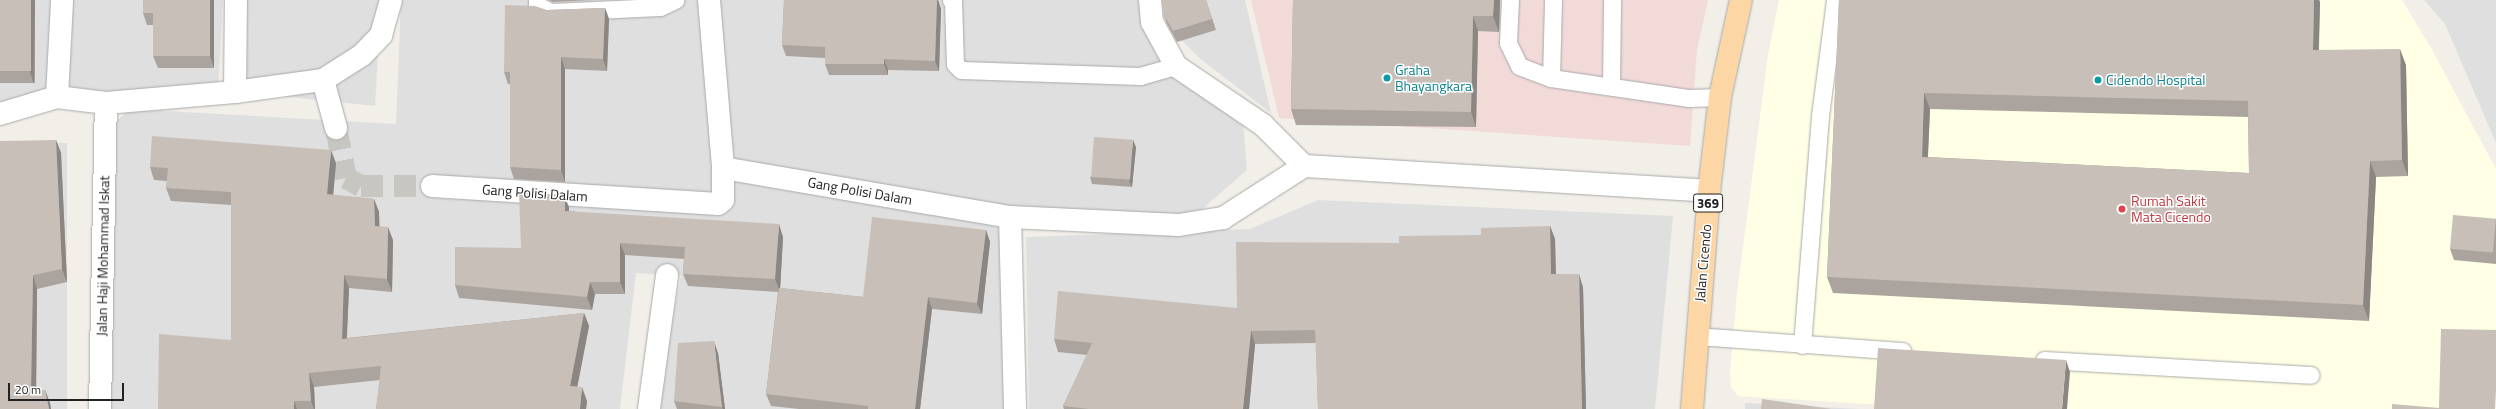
<!DOCTYPE html>
<style>
body{margin:0}
#map{position:relative;width:2496px;height:409px;overflow:hidden;background:#f2efe9;font-family:"Titillium Web",sans-serif}
div>[style]{position:absolute}
[style*='--x']{left:calc(var(--x)*1px);top:calc(var(--y)*1px);width:calc(var(--w)*1px);rotate:calc(var(--a)*1deg)}
.residential>*{inset:0;background:#e0dfdf;transform-origin:0 0}
.commercial>*{inset:0;background:#f2dad9}
.education>*{inset:0;background:#ffffe5}
.minor-tunnel>*{height:22px;margin-top:-11px;transform-origin:0;background:repeating-linear-gradient(90deg,#c8c6c1 0 22px,transparent 0 33px)}
.roads{filter:drop-shadow(0 0 1px #a9a9a9) drop-shadow(0 0 1px #a9a9a9)}
.service>*{height:17px;margin:-8.5px;padding:0 8.5px;transform-origin:8.5px;border-radius:8.5px;background:#fff}
.minor>*{height:22px;margin:-11px;padding:0 11px;transform-origin:11px;border-radius:11px;background:#fff}
.primary>*{height:22px;margin:-11px;padding:0 11px;transform-origin:11px;border-radius:11px;background:#fcd6a4}
.wall>*{inset:0;background:#aba49e;transform-origin:0 0}
.shaded-wall>*{inset:0;background:#8b8681}
.building>*{inset:0;background:#c7bfb8;transform-origin:0 0}
.dots>*{width:11px;height:11px;translate:-50% -50%;box-sizing:border-box;border:2px solid #fff;border-radius:50%}
span{translate:-50% -50%;white-space:nowrap;text-align:center;line-height:1.15;-webkit-text-stroke:3px #fff;paint-order:stroke}
.shield-label span{padding:1px 3px;background:#fff;border:1px solid;border-radius:3px;-webkit-text-stroke-width:0}
.shield-label{font-size:13px;color:#222;font-weight:700}
.culture-label{font-size:14px;color:#0d838f}
.left{translate:0 -50%;text-align:left}
.street-label{font-size:14px;color:#222}
.health-label{font-size:14px;color:#be3a42}
.scale{position:absolute;left:8px;top:383px;width:116px;height:18px;box-sizing:border-box;border:2px solid #222;border-top:0;padding-left:5px;font-size:12px;line-height:14px;white-space:nowrap;color:#222;-webkit-text-stroke:3px #fff;paint-order:stroke}
</style>
<div id="map">
<div class="residential">
<div style="clip-path:polygon(0 0,223px 0,218px 93px,34px 101px,0 119px)"></div>
<div style="clip-path:polygon(239px 0,381px 0,375px 106px,234px 91px)"></div>
<div style="clip-path:polygon(401px 0,1138px 0,1156px 55px,1243px 121px,1247px 170px,1184px 225px,1012px 220px,1005px 409px,655px 409px,681px 276px,636px 273px,620px 409px,107px 409px,114px 123px,131px 109px,396px 124px)"></div>
<div style="clip-path:polygon(1165px 0,1245px 0,1271px 113px,1199px 58px,1174px 33px)"></div>
<div style="clip-path:polygon(2424px 0,2496px 0,2496px 143px,2445px 24px)"></div>
<div style="left:0;top:143px;width:67px;height:266px"></div>
<div style="clip-path:polygon(1318px 200px,1673px 216px,1655px 409px,1029px 409px,1026px 237px,1250px 229px)"></div>
<div style="clip-path:polygon(1745px 403px,1859px 409px,1745px 409px)"></div>
</div>
<div class="commercial">
<div style="clip-path:polygon(1251px 0,1708px 0,1697px 50px,1690px 146px,1279px 118px)"></div>
</div>
<div class="education">
<div style="clip-path:polygon(1779px 0,2402px 0,2431px 48px,2496px 169px,2496px 409px,1945px 409px,1738px 396px,1731px 387px,1730px 372px,1737px 294px,1768px 55px)"></div>
</div>
<div class="minor-tunnel">
<div style="--x:336;--y:128;--w:51;--a:78.7"></div>
<div style="--x:346;--y:178;--w:17;--a:28"></div>
<div style="--x:361;--y:186;--w:71;--a:0"></div>
</div>
<div class="roads">
<div class="service">
<div style="--x:537;--y:0;--w:5;--a:90"></div>
<div style="--x:537;--y:5;--w:16;--a:27"></div>
<div style="--x:551;--y:12;--w:109;--a:-2.6"></div>
<div style="--x:660;--y:7;--w:17;--a:-25"></div>
<div style="--x:951;--y:0;--w:2;--a:27"></div>
<div style="--x:953;--y:1;--w:63;--a:88.2"></div>
<div style="--x:955;--y:64;--w:8;--a:45"></div>
<div style="--x:961;--y:70;--w:179;--a:1.9"></div>
<div style="--x:1140;--y:76;--w:37;--a:-16"></div>
<div style="--x:1510;--y:0;--w:43;--a:92.7"></div>
<div style="--x:1508;--y:43;--w:25;--a:64"></div>
<div style="--x:1519;--y:66;--w:34;--a:21"></div>
<div style="--x:1551;--y:78;--w:138;--a:8.3"></div>
<div style="--x:1688;--y:98;--w:32;--a:-2"></div>
<div style="--x:1551;--y:78;--w:78;--a:-88.5"></div>
<div style="--x:1611;--y:86;--w:86;--a:-89.3"></div>
<div style="--x:1697;--y:336;--w:206;--a:4.2"></div>
<div style="--x:1802;--y:345;--w:230;--a:-85.5"></div>
<div style="--x:1820;--y:116;--w:117;--a:-82.6"></div>
<div style="--x:2044;--y:360;--w:267;--a:3.2"></div>
</div>
<div class="minor">
<div style="--x:709;--y:0;--w:169;--a:85.2"></div>
<div style="--x:1150;--y:0;--w:22;--a:85"></div>
<div style="--x:1152;--y:22;--w:50;--a:61.4"></div>
<div style="--x:1176;--y:66;--w:105;--a:34.1"></div>
<div style="--x:1263;--y:125;--w:58;--a:45"></div>
<div style="--x:1304;--y:166;--w:406;--a:3.5"></div>
<div style="--x:323;--y:80;--w:50;--a:74.8"></div>
<div style="--x:235;--y:92;--w:92;--a:-89.4"></div>
<div style="--x:57;--y:97;--w:97;--a:-87"></div>
<div style="--x:0;--y:114;--w:59;--a:-16.6"></div>
<div style="--x:57;--y:97;--w:49;--a:7"></div>
<div style="--x:106;--y:103;--w:129;--a:-4.9"></div>
<div style="--x:235;--y:92;--w:89;--a:-7.8"></div>
<div style="--x:323;--y:80;--w:46;--a:-32.7"></div>
<div style="--x:362;--y:55;--w:28;--a:-46"></div>
<div style="--x:381;--y:35;--w:36;--a:-74"></div>
<div style="--x:432;--y:186;--w:287;--a:3.6"></div>
<div style="--x:718;--y:204;--w:6;--a:-39"></div>
<div style="--x:723;--y:200;--w:32;--a:-90"></div>
<div style="--x:723;--y:168;--w:291;--a:9.7"></div>
<div style="--x:1010;--y:217;--w:169;--a:2.7"></div>
<div style="--x:1179;--y:225;--w:45;--a:-9"></div>
<div style="--x:1223;--y:218;--w:96;--a:-32.7"></div>
<div style="--x:1010;--y:217;--w:192;--a:88.5"></div>
<div style="--x:100;--y:409;--w:306;--a:-88.9"></div>
<div style="--x:649;--y:409;--w:135;--a:-82.3"></div>
</div>
<div class="primary">
<div style="--x:1692;--y:409;--w:219;--a:-85.5"></div>
<div style="--x:1709;--y:191;--w:95;--a:-83.3"></div>
<div style="--x:1720;--y:97;--w:99;--a:-77.8"></div>
</div>
</div>
<div class="wall">
<div style="left:0;top:0;width:35px;height:83px"></div>
<div style="clip-path:polygon(214px 0,214px 68px,158px 68px,153px 56px,153px 25px,147px 25px,143px 13px)"></div>
<div style="clip-path:polygon(549px 0,594px 0,553px 2px)"></div>
<div style="clip-path:polygon(784px 0,938px 0,941px 9px,939px 71px,888px 70px,888px 75px,829px 75px,825px 64px,825px 58px,786px 56px,782px 45px)"></div>
<div style="clip-path:polygon(1206px 0,1216px 30px,1177px 42px,1167px 24px,1163px 13px)"></div>
<div style="clip-path:polygon(1293px 0,1500px 0,1499px 32px,1478px 31px,1476px 127px,1296px 125px,1291px 109px)"></div>
<div style="clip-path:polygon(evenodd,1839px 0,2319px 0,2320px 2px,2319px 50px,2406px 65px,2408px 176px,2376px 177px,2369px 321px,1833px 293px,1827px 277px,1839px 0,1930px 109px,2248px 117px,2249px 173px,1928px 157px,1930px 109px)"></div>
<div style="clip-path:polygon(605px 8px,609px 19px,607px 71px,565px 69px,565px 182px,514px 179px,510px 167px,510px 84px,508px 84px,504px 72px,547px 10px)"></div>
<div style="clip-path:polygon(56px 140px,61px 153px,67px 282px,37px 289px,36px 390px,45px 390px,50px 403px,51px 409px,0 409px)"></div>
<div style="clip-path:polygon(1136px 147px,1132px 187px,1092px 184px,1090px 177px)"></div>
<div style="clip-path:polygon(336px 163px,333px 195px,374px 199px,379px 212px,379px 226px,393px 240px,392px 292px,349px 288px,347px 338px,584px 313px,589px 326px,577px 387px,587px 401px,586px 409px,376px 409px,380px 380px,314px 387px,315px 409px,158px 409px,231px 340px,231px 205px,171px 201px,166px 188px,167px 181px,154px 180px,150px 167px)"></div>
<div style="clip-path:polygon(569px 207px,569px 211px,783px 237px,780px 288px,863px 297px,986px 230px,990px 242px,982px 314px,932px 309px,920px 409px,799px 409px,771px 406px,766px 394px,778px 292px,688px 286px,683px 274px,684px 259px,625px 255px,625px 294px,595px 294px,592px 310px,459px 298px,455px 285px,521px 248px)"></div>
<div style="clip-path:polygon(2496px 219px,2496px 264px,2454px 260px,2450px 249px)"></div>
<div style="clip-path:polygon(1550px 226px,1555px 239px,1556px 274px,1583px 287px,1586px 409px,1318px 409px,1316px 343px,1255px 344px,1249px 409px,1064px 409px,1063px 406px,1087px 355px,1058px 352px,1054px 339px,1237px 308px,1399px 243px,1481px 235px)"></div>
<div style="clip-path:polygon(718px 353px,725px 409px,677px 409px,674px 401px)"></div>
</div>
<div class="shaded-wall">
<div style="clip-path:polygon(31px 0,35px 0,34px 84px,30px 72px)"></div>
<div style="clip-path:polygon(210px 0,214px 0,214px 68px,210px 56px)"></div>
<div style="clip-path:polygon(937px 0,938px 0,941px 9px,939px 71px,935px 61px)"></div>
<div style="clip-path:polygon(1494px 0,1500px 0,1499px 32px,1493px 16px)"></div>
<div style="clip-path:polygon(2314px 0,2319px 0,2320px 2px,2318px 66px,2313px 50px)"></div>
<div style="clip-path:polygon(605px 8px,609px 19px,607px 71px,603px 59px)"></div>
<div style="clip-path:polygon(1473px 16px,1478px 31px,1476px 127px,1471px 112px)"></div>
<div style="clip-path:polygon(2400px 49px,2406px 65px,2408px 176px,2402px 160px)"></div>
<div style="clip-path:polygon(561px 57px,565px 69px,565px 182px,561px 170px)"></div>
<div style="clip-path:polygon(884px 59px,888px 70px,888px 75px,884px 64px)"></div>
<div style="clip-path:polygon(1924px 93px,1930px 109px,1927px 173px,1922px 157px)"></div>
<div style="clip-path:polygon(56px 140px,61px 153px,67px 282px,62px 269px)"></div>
<div style="clip-path:polygon(1133px 140px,1136px 147px,1132px 187px,1129px 181px)"></div>
<div style="clip-path:polygon(331px 150px,336px 163px,332px 208px,327px 194px)"></div>
<div style="clip-path:polygon(2370px 161px,2376px 177px,2369px 321px,2363px 305px)"></div>
<div style="clip-path:polygon(564px 195px,569px 207px,569px 224px,565px 211px)"></div>
<div style="clip-path:polygon(374px 199px,379px 212px,380px 239px,375px 226px)"></div>
<div style="clip-path:polygon(779px 224px,783px 237px,780px 292px,775px 279px)"></div>
<div style="clip-path:polygon(1550px 226px,1555px 239px,1556px 287px,1551px 274px)"></div>
<div style="clip-path:polygon(388px 227px,393px 240px,392px 292px,387px 279px)"></div>
<div style="clip-path:polygon(986px 230px,990px 242px,982px 314px,977px 303px)"></div>
<div style="clip-path:polygon(620px 243px,625px 255px,625px 294px,620px 282px)"></div>
<div style="clip-path:polygon(1579px 274px,1583px 287px,1586px 409px,1582px 409px)"></div>
<div style="clip-path:polygon(33px 275px,37px 289px,36px 404px,31px 390px)"></div>
<div style="clip-path:polygon(344px 275px,349px 288px,346px 352px,342px 339px)"></div>
<div style="clip-path:polygon(590px 282px,595px 294px,592px 310px,587px 297px)"></div>
<div style="clip-path:polygon(928px 297px,932px 309px,920px 409px,915px 409px)"></div>
<div style="clip-path:polygon(584px 313px,589px 326px,575px 399px,570px 386px)"></div>
<div style="clip-path:polygon(1251px 331px,1255px 344px,1249px 409px,1243px 409px)"></div>
<div style="clip-path:polygon(714px 341px,718px 353px,725px 409px,723px 409px,722px 407px)"></div>
<div style="clip-path:polygon(2066px 360px,2070px 372px,2067px 409px,2062px 409px)"></div>
<div style="clip-path:polygon(309px 373px,314px 387px,315px 409px,314px 409px,311px 401px)"></div>
<div style="clip-path:polygon(582px 387px,587px 401px,586px 409px,580px 409px)"></div>
<div style="clip-path:polygon(45px 390px,50px 403px,51px 409px,49px 409px)"></div>
<div style="clip-path:polygon(294px 401px,297px 409px,294px 409px)"></div>
</div>
<div class="building">
<div style="left:0;top:0;width:31px;height:71px"></div>
<div style="clip-path:polygon(143px 0,210px 0,210px 56px,153px 56px,153px 13px,143px 13px)"></div>
<div style="clip-path:polygon(784px 0,937px 0,935px 61px,884px 59px,884px 64px,825px 64px,825px 47px,782px 45px)"></div>
<div style="clip-path:polygon(1161px 0,1206px 0,1212px 19px,1173px 31px,1163px 13px)"></div>
<div style="clip-path:polygon(1293px 0,1494px 0,1493px 16px,1473px 16px,1471px 112px,1291px 109px)"></div>
<div style="clip-path:polygon(evenodd,1839px 0,2314px 0,2313px 50px,2400px 49px,2402px 160px,2370px 161px,2363px 305px,1827px 277px,1839px 0,1924px 93px,2248px 101px,2249px 173px,1922px 157px,1924px 93px)"></div>
<div style="clip-path:polygon(505px 5px,535px 6px,547px 10px,605px 8px,603px 59px,561px 57px,561px 170px,510px 167px,510px 72px,504px 72px)"></div>
<div style="clip-path:polygon(152px 136px,331px 150px,327px 194px,374px 199px,375px 226px,388px 227px,387px 279px,344px 275px,342px 339px,584px 313px,570px 386px,582px 387px,580px 409px,376px 409px,381px 366px,309px 373px,311px 401px,294px 401px,294px 409px,158px 409px,159px 334px,231px 340px,231px 192px,166px 188px,168px 168px,150px 167px)"></div>
<div style="left:1094px;top:137px;width:39px;height:40px;rotate:4deg"></div>
<div style="clip-path:polygon(56px 140px,62px 269px,33px 275px,31px 390px,45px 390px,49px 409px,0 409px,0 141px)"></div>
<div style="clip-path:polygon(519px 192px,564px 195px,565px 211px,779px 224px,775px 279px,683px 274px,685px 247px,620px 243px,620px 282px,590px 282px,587px 297px,455px 285px,455px 247px,521px 248px)"></div>
<div style="left:2453px;top:215px;width:43px;height:34px;rotate:5deg"></div>
<div style="clip-path:polygon(872px 217px,986px 230px,977px 303px,928px 297px,915px 409px,868px 409px,868px 406px,766px 394px,779px 288px,863px 297px)"></div>
<div style="clip-path:polygon(1550px 226px,1551px 274px,1579px 274px,1582px 409px,1318px 409px,1315px 330px,1251px 331px,1243px 409px,1089px 409px,1063px 406px,1092px 343px,1054px 339px,1058px 291px,1237px 308px,1236px 242px,1399px 243px,1399px 236px,1481px 235px,1481px 228px)"></div>
<div style="clip-path:polygon(2441px 329px,2496px 330px,2496px 390px,2495px 409px,2392px 409px,2392px 404px,2439px 408px)"></div>
<div style="clip-path:polygon(714px 341px,722px 407px,674px 401px,678px 343px)"></div>
<div style="clip-path:polygon(1878px 348px,2066px 360px,2062px 409px,1874px 409px)"></div>
<div style="clip-path:polygon(1762px 399px,1832px 409px,1761px 409px)"></div>
</div>
<div class="dots">
<div style="left:1387px;top:78px;background:#0f9aa8"></div>
<div style="left:2098px;top:80px;background:#0f9aa8"></div>
<div style="left:2122px;top:209px;background:#e0444e"></div>
</div>
<div class="shield-label">
<span style="left:1708px;top:203px">369</span>
</div>
<div class="culture-label">
<span class="left" style="left:1395px;top:78px">Graha<br>Bhayangkara</span>
<span class="left" style="left:2106px;top:80px">Cidendo Hospital</span>
</div>
<div class="street-label">
<span style="left:860px;top:191px;rotate:10deg">Gang Polisi Dalam</span>
<span style="left:535px;top:193px;rotate:4deg">Gang Polisi Dalam</span>
<span style="left:103px;top:256px;rotate:-89deg">Jalan Haji Mohammad Iskat</span>
<span style="left:1703px;top:263px;rotate:-85deg">Jalan Cicendo</span>
</div>
<div class="health-label">
<span class="left" style="left:2131px;top:209px">Rumah Sakit<br>Mata Cicendo</span>
</div>
<div class="scale">20 m</div>
</div>
